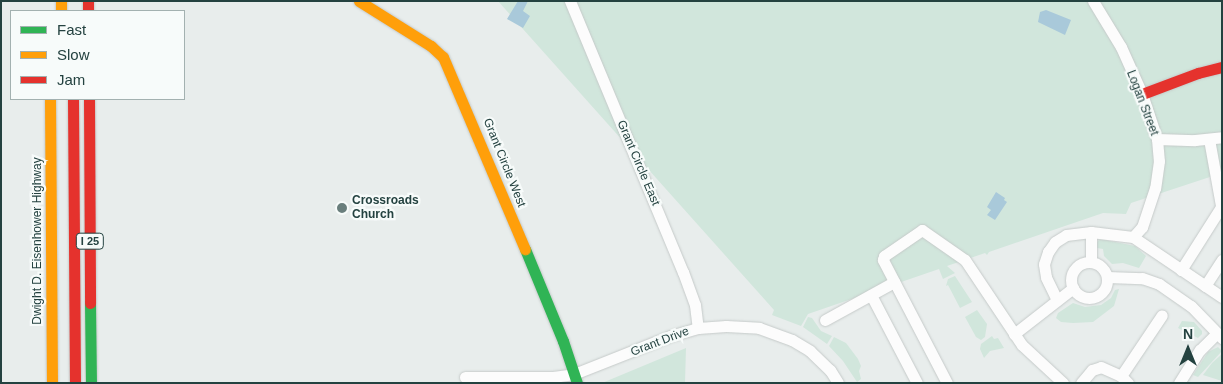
<!DOCTYPE html>
<style>
body{margin:0}
#map{position:relative;width:1223px;height:384px;overflow:hidden;background:#e8edec;font-family:Helvetica,sans-serif}
div>[style]{position:absolute}
[style*='--x']{left:calc(var(--x)*1px);top:calc(var(--y)*1px);width:calc(var(--w)*1px);rotate:calc(var(--a)*1deg)}
.green>*{inset:0;background:#d1e6dc}
.water>*{inset:0;background:#a9c9da}
.roads{filter:drop-shadow(0 0 1px #c5cac9) drop-shadow(0 0 1px #c5cac9)}
.street>*{height:11px;margin:-5.5px;padding:0 5.5px;transform-origin:5.5px;border-radius:5.5px;background:#fcfcfc}
.street>.ring{margin:-5.5px;padding:0;box-sizing:content-box;background:none;border:11px solid #fcfcfc;border-radius:50%}
.fast>*{height:11px;margin:-5.5px;padding:0 5.5px;transform-origin:5.5px;border-radius:5.5px;background:#30b455}
.slow>*{height:11px;margin:-5.5px;padding:0 5.5px;transform-origin:5.5px;border-radius:5.5px;background:#ff9f0a}
.jam>*{height:11px;margin:-5.5px;padding:0 5.5px;transform-origin:5.5px;border-radius:5.5px;background:#e5322d}
.dots>*{width:14px;height:14px;translate:-50% -50%;box-sizing:border-box;border:2px solid #f7fbfa;border-radius:50%}
span{translate:-50% -50%;white-space:nowrap;text-align:center;line-height:1.15;-webkit-text-stroke:4.5px #f7fbfa;paint-order:stroke}
.shield-label span{padding:1px 4px;background:#f7fbfa;border:1px solid;border-radius:4px;-webkit-text-stroke-width:0}
.shield-label{font-size:11px;color:#244240;font-weight:700}
.street-label{font-size:12px;color:#244240}
.poi-label{font-size:12px;color:#244240;font-weight:700}
.left{translate:0 -50%;text-align:left}
.frame{position:absolute;inset:0;border:2px solid #244240;pointer-events:none}
.legend{position:absolute;left:10px;top:10px;width:175px;height:90px;box-sizing:border-box;background:#f7fbfa;border:1px solid #a3b1b0;margin:0;padding:6px 9px;list-style:none;font-size:15px;color:#244240}
.legend li{display:flex;align-items:center;gap:10px;height:25px}
.legend b{width:25px;border:1px solid #a3b1b0}
.north{position:absolute;left:1163px;top:324px;width:50px;height:50px;-webkit-text-stroke:4px #f7fbfa;paint-order:stroke;rotate:0deg;font-size:14px;font-weight:700;line-height:20px;text-align:center;color:#244240}
.north::after{content:'';display:block;margin:auto;width:18px;height:22px;background:#244240;clip-path:polygon(50% 0,100% 100%,50% 72%,0 100%)}
</style>
<div id="map">
<div class="green">
<div style="clip-path:polygon(498px 1px,1222px 1px,1222px 173px,1131px 203px,1126px 214px,1103px 213px,989px 252px,987px 255px,985px 253px,947px 266px,955px 273px,943px 279px,939px 269px,808px 314px,801px 326px,772px 315px,774px 310px)"></div>
<div style="clip-path:polygon(1100px 239px,1135px 246px,1146px 256px,1139px 268px,1123px 263px,1112px 264px,1104px 256px,1103px 249px,1097px 248px,1097px 242px)"></div>
<div style="clip-path:polygon(955px 276px,972px 302px,960px 308px,948px 285px,946px 286px,948px 279px)"></div>
<div style="clip-path:polygon(1119px 289px,1114px 306px,1093px 322px,1073px 323px,1061px 322px,1056px 318px,1058px 313px,1073px 303px,1085px 307px,1101px 305px,1111px 298px,1115px 290px)"></div>
<div style="clip-path:polygon(977px 310px,987px 324px,985px 337px,981px 340px,976px 337px,965px 317px)"></div>
<div style="clip-path:polygon(808px 317px,812px 318px,821px 331px,832px 336px,827px 344px,803px 327px)"></div>
<div style="clip-path:polygon(1182px 321px,1194px 322px,1202px 331px,1202px 334px,1198px 338px,1178px 328px)"></div>
<div style="clip-path:polygon(992px 336px,994px 339px,998px 338px,1004px 348px,990px 351px,984px 358px,980px 349px,981px 344px)"></div>
<div style="clip-path:polygon(834px 337px,846px 343px,858px 359px,861px 366px,859px 371px,861px 379px,857px 382px,843px 361px,829px 346px)"></div>
<div style="clip-path:polygon(1218px 347px,1222px 351px,1198px 377px,1193px 375px,1208px 352px)"></div>
<div style="clip-path:polygon(686px 348px,685px 383px,602px 383px)"></div>
<div style="clip-path:polygon(1222px 354px,1222px 381px,1203px 375px,1212px 363px)"></div>
</div>
<div class="water">
<div style="clip-path:polygon(518px 1px,528px 1px,523px 11px,530px 16px,523px 28px,507px 19px)"></div>
<div style="clip-path:polygon(1046px 10px,1071px 20px,1065px 35px,1038px 22px,1040px 12px)"></div>
<div style="clip-path:polygon(996px 192px,1005px 198px,1004px 200px,1007px 202px,995px 220px,987px 215px,991px 210px,987px 207px)"></div>
</div>
<div class="roads">
<div class="street">
<div style="--x:570;--y:1;--w:294;--a:67.4"></div>
<div style="--x:683;--y:272;--w:35;--a:70"></div>
<div style="--x:695;--y:305;--w:23;--a:83"></div>
<div style="--x:1093;--y:1;--w:54;--a:58.7"></div>
<div style="--x:1121;--y:47;--w:51;--a:65.9"></div>
<div style="--x:1142;--y:94;--w:47;--a:71.6"></div>
<div style="--x:1157;--y:139;--w:22;--a:85"></div>
<div style="--x:1159;--y:161;--w:27;--a:98"></div>
<div style="--x:1155;--y:188;--w:41;--a:108.4"></div>
<div style="--x:1142;--y:227;--w:13;--a:132"></div>
<div style="--x:1157;--y:139;--w:38;--a:2"></div>
<div style="--x:1195;--y:140;--w:27;--a:-6"></div>
<div style="--x:1209;--y:139;--w:73;--a:79.8"></div>
<div class="ring" style="left:1071px;top:262px;width:25px;height:25px"></div>
<div style="--x:1091;--y:262;--w:30;--a:-90"></div>
<div style="--x:1181;--y:270;--w:75;--a:-57.6"></div>
<div style="--x:1107;--y:277;--w:35;--a:2"></div>
<div style="--x:1142;--y:278;--w:18;--a:19"></div>
<div style="--x:1159;--y:284;--w:39;--a:35"></div>
<div style="--x:1191;--y:306;--w:45;--a:45.9"></div>
<div style="--x:1205;--y:286;--w:31;--a:-57"></div>
<div style="--x:871;--y:295;--w:99;--a:62.4"></div>
<div style="--x:1057;--y:300;--w:25;--a:-116"></div>
<div style="--x:1046;--y:277;--w:13;--a:-99"></div>
<div style="--x:1044;--y:264;--w:13;--a:-72"></div>
<div style="--x:1048;--y:252;--w:12;--a:-55"></div>
<div style="--x:1055;--y:242;--w:13;--a:-32"></div>
<div style="--x:1066;--y:235;--w:25;--a:-7"></div>
<div style="--x:1091;--y:232;--w:42;--a:6.8"></div>
<div style="--x:1133;--y:237;--w:107;--a:34"></div>
<div style="--x:825;--y:320;--w:79;--a:-28.8"></div>
<div style="--x:1014;--y:334;--w:75;--a:-37.9"></div>
<div style="--x:1121;--y:376;--w:73;--a:-56.1"></div>
<div style="--x:465;--y:377;--w:88;--a:0"></div>
<div style="--x:553;--y:377;--w:21;--a:-8"></div>
<div style="--x:574;--y:374;--w:103;--a:-21.6"></div>
<div style="--x:670;--y:336;--w:29;--a:-16"></div>
<div style="--x:698;--y:328;--w:28;--a:-4"></div>
<div style="--x:726;--y:326;--w:33;--a:3"></div>
<div style="--x:759;--y:328;--w:35;--a:20"></div>
<div style="--x:792;--y:340;--w:21;--a:31"></div>
<div style="--x:810;--y:351;--w:28;--a:44"></div>
<div style="--x:830;--y:370;--w:15;--a:58"></div>
<div style="--x:947;--y:383;--w:139;--a:-117.5"></div>
<div style="--x:883;--y:260;--w:4;--a:-76"></div>
<div style="--x:884;--y:256;--w:46;--a:-34.4"></div>
<div style="--x:922;--y:230;--w:52;--a:34.9"></div>
<div style="--x:965;--y:260;--w:102;--a:56.2"></div>
<div style="--x:1022;--y:345;--w:56;--a:42.8"></div>
<div style="--x:1081;--y:383;--w:17;--a:-50"></div>
<div style="--x:1092;--y:370;--w:9;--a:-18"></div>
<div style="--x:1101;--y:367;--w:22;--a:24"></div>
<div style="--x:1121;--y:376;--w:10;--a:45"></div>
<div style="--x:1179;--y:383;--w:39;--a:-58"></div>
<div style="--x:1200;--y:350;--w:24;--a:-45"></div>
</div>
<div class="fast">
<div style="--x:525;--y:249;--w:100;--a:67.6"></div>
<div style="--x:563;--y:341;--w:44;--a:71.6"></div>
<div style="--x:90;--y:303;--w:80;--a:89.3"></div>
</div>
<div class="slow">
<div style="--x:61;--y:1;--w:10;--a:90"></div>
<div style="--x:359;--y:1;--w:85;--a:32"></div>
<div style="--x:431;--y:46;--w:16;--a:43"></div>
<div style="--x:443;--y:57;--w:209;--a:66.9"></div>
<div style="--x:50;--y:99;--w:284;--a:89.6"></div>
</div>
<div class="jam">
<div style="--x:88;--y:1;--w:10;--a:90"></div>
<div style="--x:1142;--y:94;--w:60;--a:-20.6"></div>
<div style="--x:1198;--y:73;--w:25;--a:-14"></div>
<div style="--x:73;--y:99;--w:284;--a:89.6"></div>
<div style="--x:89;--y:99;--w:204;--a:89.7"></div>
</div>
</div>
<div class="dots">
<div style="left:342px;top:208px;background:#697e7c"></div>
</div>
<div class="shield-label">
<span style="left:90px;top:241px">I 25</span>
</div>
<div class="street-label">
<span style="left:1142px;top:103px;rotate:69deg">Logan Street</span>
<span style="left:504px;top:163px;rotate:68deg">Grant Circle West</span>
<span style="left:638px;top:163px;rotate:67deg">Grant Circle East</span>
<span style="left:38px;top:241px;rotate:-90deg">Dwight D. Eisenhower Highway</span>
<span style="left:660px;top:342px;rotate:-21deg">Grant Drive</span>
</div>
<div class="poi-label">
<span class="left" style="left:352px;top:208px">Crossroads<br>Church</span>
</div>
<div class="frame"></div>
<ul class="legend">
<li><b style="height:6px;background:#30b455"></b>Fast</li>
<li><b style="height:6px;background:#ff9f0a"></b>Slow</li>
<li><b style="height:6px;background:#e5322d"></b>Jam</li>
</ul>
<div class="north">N</div>
</div>
